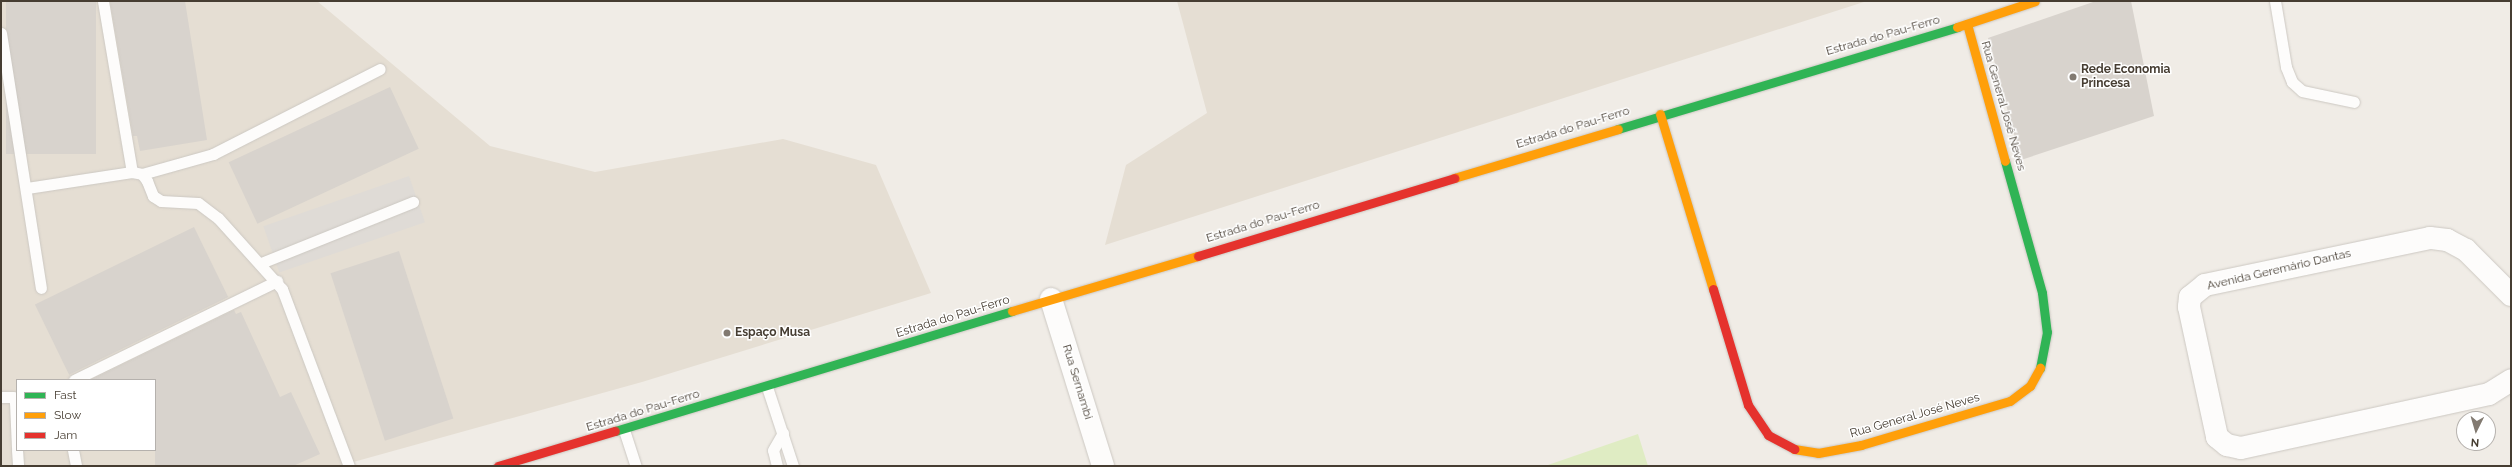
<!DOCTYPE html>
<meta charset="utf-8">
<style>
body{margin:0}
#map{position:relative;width:2512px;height:467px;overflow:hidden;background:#f0ece6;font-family:Raleway,sans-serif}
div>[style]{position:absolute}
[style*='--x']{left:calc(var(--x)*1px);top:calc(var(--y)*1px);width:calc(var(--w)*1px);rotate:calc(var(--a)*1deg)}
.residential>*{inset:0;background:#e5ded3}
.green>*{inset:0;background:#dfecc3}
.parking>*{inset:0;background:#dfdbd6;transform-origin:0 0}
.building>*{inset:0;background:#d8d3cd;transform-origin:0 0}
.roads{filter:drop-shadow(0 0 1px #ccc8c2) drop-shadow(0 0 1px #ccc8c2)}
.lane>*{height:11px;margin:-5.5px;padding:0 5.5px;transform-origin:5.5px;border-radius:5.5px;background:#fdfcfb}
.street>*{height:22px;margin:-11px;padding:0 11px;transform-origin:11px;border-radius:11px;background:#fdfcfb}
.fast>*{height:9px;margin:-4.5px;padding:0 4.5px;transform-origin:4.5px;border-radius:4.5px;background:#30b455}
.slow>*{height:9px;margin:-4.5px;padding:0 4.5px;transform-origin:4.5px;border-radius:4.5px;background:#ff9f0a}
.jam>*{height:9px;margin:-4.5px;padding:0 4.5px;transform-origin:4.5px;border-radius:4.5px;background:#e5322d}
.dots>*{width:11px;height:11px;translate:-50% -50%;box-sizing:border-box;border:2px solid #fff;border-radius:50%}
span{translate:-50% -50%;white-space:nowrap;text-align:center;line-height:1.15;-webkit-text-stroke:3px #fff;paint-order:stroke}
.street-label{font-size:12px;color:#463d32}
.poi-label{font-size:12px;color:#463d32;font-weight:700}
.left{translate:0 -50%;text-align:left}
.frame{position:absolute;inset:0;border:2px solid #463d32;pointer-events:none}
.legend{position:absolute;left:16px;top:379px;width:140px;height:72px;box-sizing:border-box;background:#fff;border:1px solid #b5b1ad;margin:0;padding:5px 7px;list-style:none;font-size:12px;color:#463d32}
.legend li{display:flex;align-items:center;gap:8px;height:20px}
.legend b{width:20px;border:1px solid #b5b1ad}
.north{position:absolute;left:2456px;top:411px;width:40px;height:40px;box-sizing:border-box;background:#fff;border:1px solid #b5b1ad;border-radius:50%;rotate:185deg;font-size:11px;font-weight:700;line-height:16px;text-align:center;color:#463d32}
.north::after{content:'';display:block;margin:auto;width:14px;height:18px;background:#827a71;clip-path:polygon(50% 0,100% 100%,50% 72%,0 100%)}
</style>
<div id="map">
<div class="residential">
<div style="clip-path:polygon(evenodd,1px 1px,317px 1px,490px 146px,595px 172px,783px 139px,876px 165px,931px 293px,642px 382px,339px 466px,1px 466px,1px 1px,17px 380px,155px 380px,155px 450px,17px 450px,17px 380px)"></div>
<div style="clip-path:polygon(1177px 1px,1867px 1px,1105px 245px,1126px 165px,1207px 113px)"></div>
</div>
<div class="green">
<div style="clip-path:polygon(1638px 434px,1648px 466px,1545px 466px)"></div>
</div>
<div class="parking">
<div style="left:409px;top:176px;width:49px;height:154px;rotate:71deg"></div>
</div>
<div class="building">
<div style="left:6px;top:1px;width:90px;height:153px"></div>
<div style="clip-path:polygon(110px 1px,185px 1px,207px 140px,140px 151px,137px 136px,133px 136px)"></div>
<div style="clip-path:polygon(2096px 1px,2131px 1px,2154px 116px,2021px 160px,1988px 38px)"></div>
<div style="left:390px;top:87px;width:68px;height:178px;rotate:65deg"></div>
<div style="left:194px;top:227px;width:78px;height:177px;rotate:64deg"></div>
<div style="left:399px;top:251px;width:176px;height:72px;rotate:72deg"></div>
<div style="clip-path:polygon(234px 310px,236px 314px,241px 312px,280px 397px,291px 392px,320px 454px,293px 466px,155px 466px,155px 380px,90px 380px)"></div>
</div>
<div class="roads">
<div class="lane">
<div style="--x:103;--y:1;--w:173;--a:80.4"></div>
<div style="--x:2275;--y:1;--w:67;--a:80.5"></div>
<div style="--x:2286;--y:67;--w:16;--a:68"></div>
<div style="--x:2292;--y:82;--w:13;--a:42"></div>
<div style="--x:2302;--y:91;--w:53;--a:11.9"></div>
<div style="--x:1;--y:33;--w:258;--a:81.1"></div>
<div style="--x:142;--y:174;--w:74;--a:-15.7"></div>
<div style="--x:213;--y:154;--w:187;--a:-27"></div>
<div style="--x:27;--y:188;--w:106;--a:-8.7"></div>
<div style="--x:132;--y:172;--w:10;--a:11"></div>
<div style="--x:142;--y:174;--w:9;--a:54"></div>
<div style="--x:147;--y:181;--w:16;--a:68"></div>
<div style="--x:153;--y:196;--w:9;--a:32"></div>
<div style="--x:161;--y:201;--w:37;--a:3"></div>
<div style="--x:198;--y:203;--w:25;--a:37"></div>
<div style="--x:218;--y:218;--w:96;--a:48"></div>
<div style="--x:282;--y:289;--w:189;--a:69.3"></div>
<div style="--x:261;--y:263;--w:164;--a:-21.9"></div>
<div style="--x:74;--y:380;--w:226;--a:-26"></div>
<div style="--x:767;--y:387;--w:83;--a:71.8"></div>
<div style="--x:1;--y:397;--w:12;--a:0"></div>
<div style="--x:13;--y:397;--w:5;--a:68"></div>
<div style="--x:15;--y:402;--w:45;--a:87.5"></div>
<div style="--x:624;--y:430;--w:38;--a:72"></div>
<div style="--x:17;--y:450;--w:16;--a:86"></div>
<div style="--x:73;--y:450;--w:16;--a:79"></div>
<div style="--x:777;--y:466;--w:16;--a:-104"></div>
<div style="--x:773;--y:450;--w:20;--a:-60"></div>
</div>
<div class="street">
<div style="--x:2511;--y:295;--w:64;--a:-135"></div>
<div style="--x:2466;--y:250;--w:21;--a:-152"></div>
<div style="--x:2447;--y:240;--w:17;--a:-173"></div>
<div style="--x:2430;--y:238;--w:230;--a:168.2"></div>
<div style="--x:2205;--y:285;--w:19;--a:141"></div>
<div style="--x:2190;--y:297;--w:10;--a:96"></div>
<div style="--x:2189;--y:307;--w:133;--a:77.8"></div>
<div style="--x:2217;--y:437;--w:13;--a:39"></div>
<div style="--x:2227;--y:445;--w:14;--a:12"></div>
<div style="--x:2241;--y:448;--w:254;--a:-12.3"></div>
<div style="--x:2489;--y:394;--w:26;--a:-32"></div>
<div style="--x:1051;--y:299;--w:175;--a:72.7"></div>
</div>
<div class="fast">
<div style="--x:1618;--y:129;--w:354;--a:-16.7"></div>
<div style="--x:2005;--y:161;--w:137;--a:74.3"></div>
<div style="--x:2042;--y:293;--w:39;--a:83"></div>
<div style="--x:2047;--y:332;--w:37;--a:101"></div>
<div style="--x:615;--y:431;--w:415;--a:-16.8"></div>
</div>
<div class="slow">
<div style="--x:1967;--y:24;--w:142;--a:74.5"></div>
<div style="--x:1957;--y:27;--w:82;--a:-18.4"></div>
<div style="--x:1660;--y:114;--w:183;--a:73.2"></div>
<div style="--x:1454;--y:178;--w:171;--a:-16.6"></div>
<div style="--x:1012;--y:311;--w:194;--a:-16.5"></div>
<div style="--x:1794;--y:449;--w:24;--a:9"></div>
<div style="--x:1818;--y:453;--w:44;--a:-10.5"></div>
<div style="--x:1861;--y:445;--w:155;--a:-16.5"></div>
<div style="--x:2010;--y:401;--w:25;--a:-37"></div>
<div style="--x:2030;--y:386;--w:21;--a:-61"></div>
</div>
<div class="jam">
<div style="--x:1198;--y:256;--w:268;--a:-16.9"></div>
<div style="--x:1713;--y:289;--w:121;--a:73.2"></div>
<div style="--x:1748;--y:405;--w:36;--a:56"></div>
<div style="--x:1768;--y:435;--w:30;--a:28"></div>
<div style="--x:498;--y:466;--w:122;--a:-16.7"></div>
</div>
</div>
<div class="dots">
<div style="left:2073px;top:77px;background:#827a71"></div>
<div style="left:727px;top:333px;background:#827a71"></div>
</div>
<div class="street-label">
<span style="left:1883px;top:36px;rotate:-16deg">Estrada do Pau-Ferro</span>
<span style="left:2003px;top:106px;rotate:74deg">Rua General José Neves</span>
<span style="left:1573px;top:128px;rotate:-17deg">Estrada do Pau-Ferro</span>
<span style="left:1263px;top:222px;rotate:-17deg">Estrada do Pau-Ferro</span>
<span style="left:2279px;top:270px;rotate:-13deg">Avenida Geremário Dantas</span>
<span style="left:953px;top:317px;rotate:-17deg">Estrada do Pau-Ferro</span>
<span style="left:1077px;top:382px;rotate:73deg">Rua Sernambi</span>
<span style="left:643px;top:411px;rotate:-17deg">Estrada do Pau-Ferro</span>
<span style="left:1915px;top:416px;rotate:-16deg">Rua General José Neves</span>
</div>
<div class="poi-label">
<span class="left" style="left:2081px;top:77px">Rede Economia<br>Princesa</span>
<span class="left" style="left:735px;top:333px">Espaço Musa</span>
</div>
<div class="frame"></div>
<ul class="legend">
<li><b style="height:5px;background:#30b455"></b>Fast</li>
<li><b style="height:5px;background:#ff9f0a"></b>Slow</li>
<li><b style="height:5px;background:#e5322d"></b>Jam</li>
</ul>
<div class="north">N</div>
</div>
